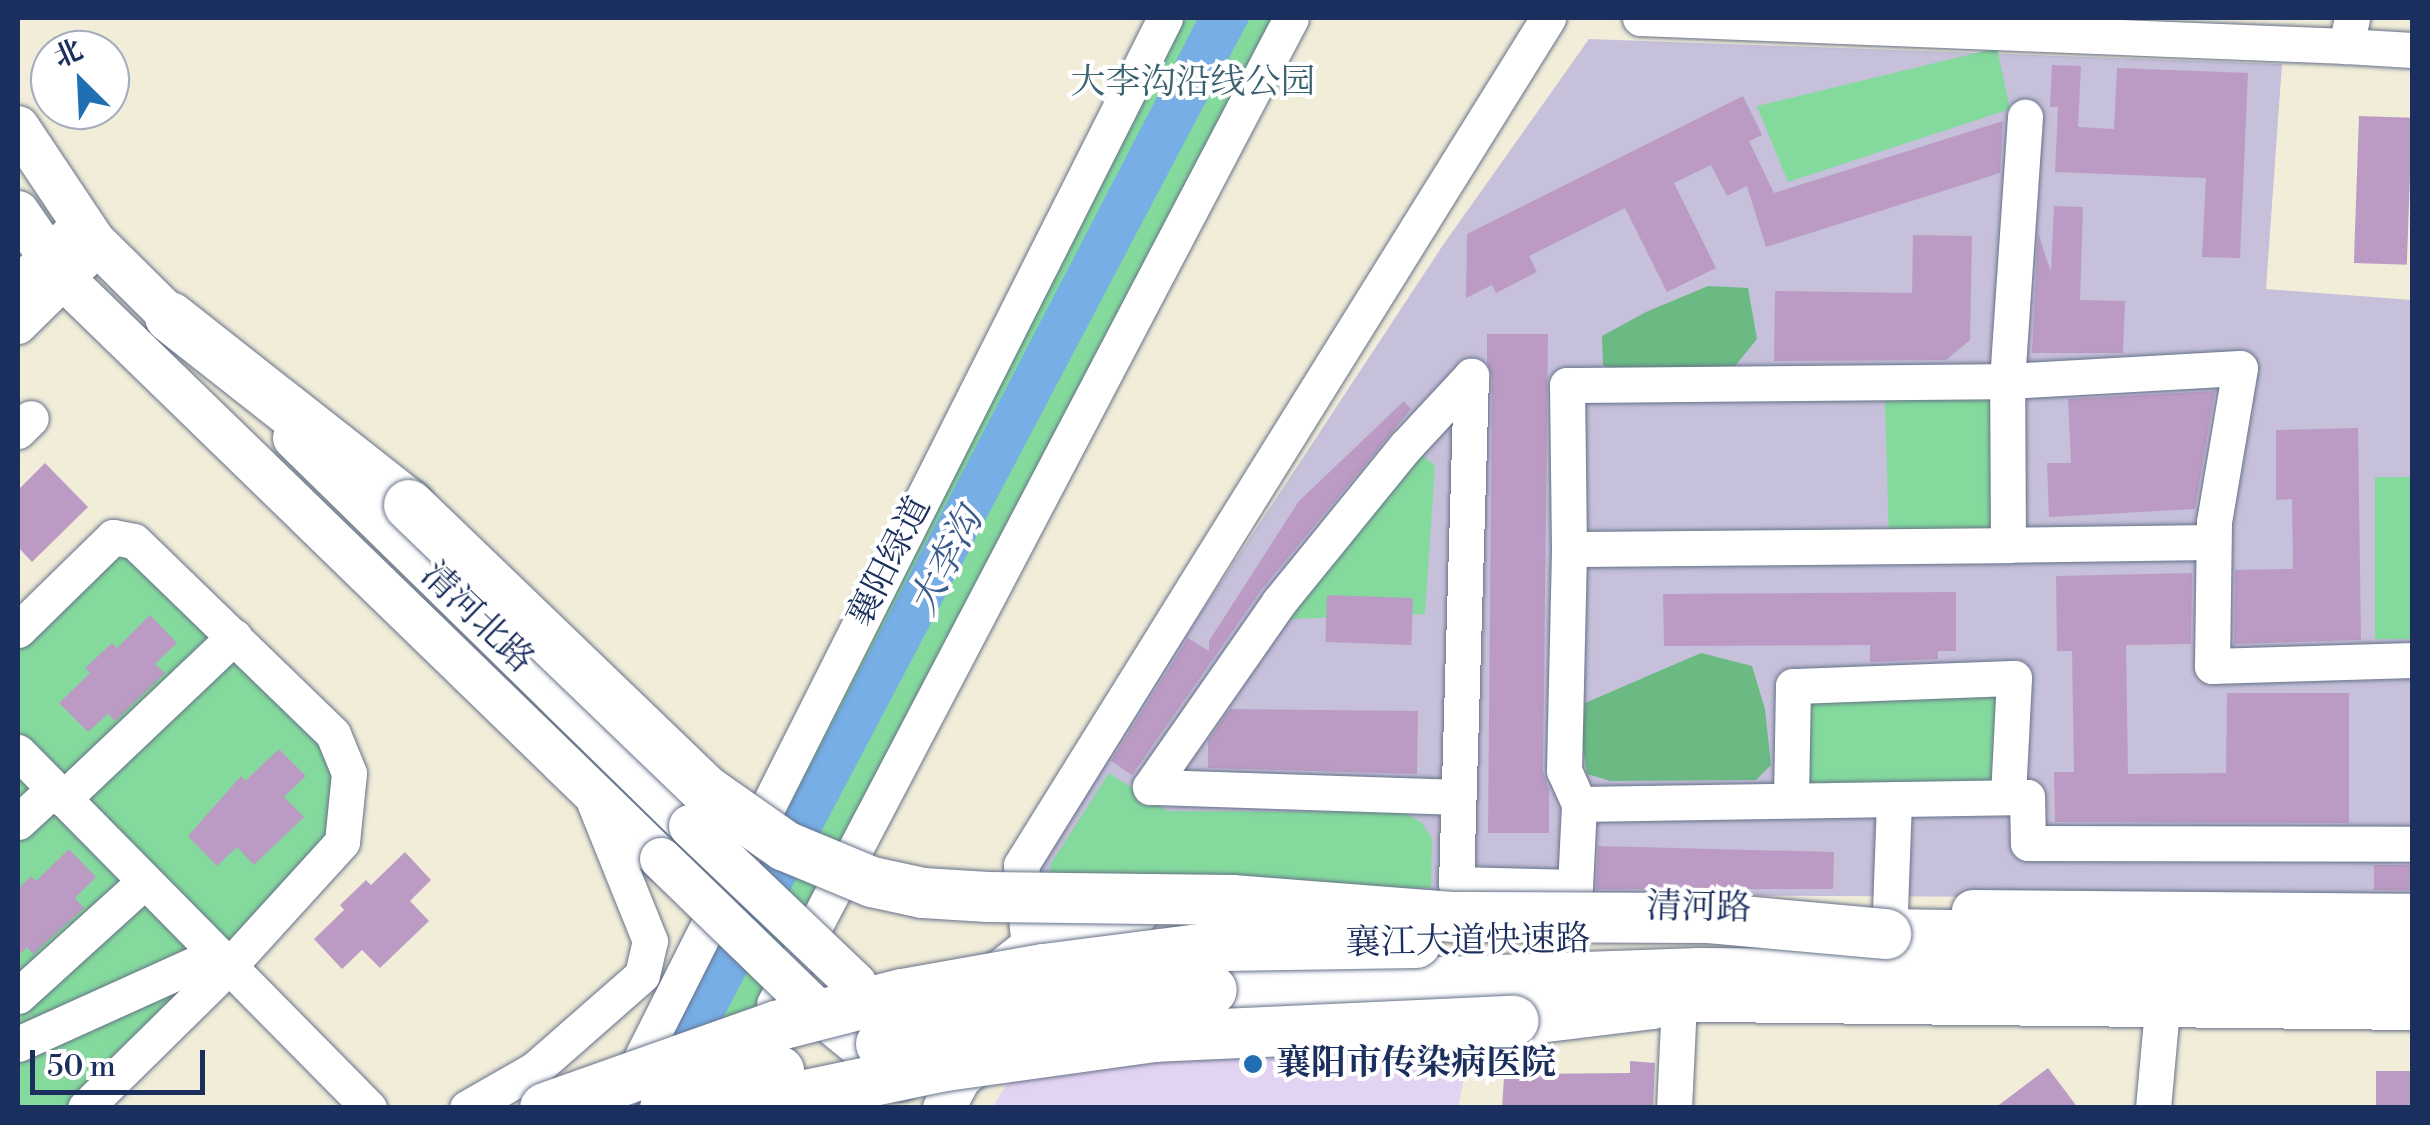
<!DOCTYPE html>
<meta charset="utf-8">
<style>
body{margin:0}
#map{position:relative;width:2430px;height:1125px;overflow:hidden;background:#f1edd9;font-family:"Libre Bodoni","Noto Serif SC",serif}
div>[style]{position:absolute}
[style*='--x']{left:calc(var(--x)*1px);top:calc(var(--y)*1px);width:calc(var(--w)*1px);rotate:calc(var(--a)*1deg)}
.built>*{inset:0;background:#e3d3f2}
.industrial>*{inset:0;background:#c6c0da}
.green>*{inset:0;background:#84da9d;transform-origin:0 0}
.forest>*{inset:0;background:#6bba84}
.water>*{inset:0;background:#77aee6}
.building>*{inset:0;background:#bb9bc3;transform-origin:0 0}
.roads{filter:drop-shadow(0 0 2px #667289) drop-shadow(0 0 2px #667289)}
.minor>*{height:35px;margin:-17.5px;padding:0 17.5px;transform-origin:17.5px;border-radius:17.5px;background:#fff}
.major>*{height:42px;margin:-21px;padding:0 21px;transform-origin:21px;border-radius:21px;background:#fff}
.highway>*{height:50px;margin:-25px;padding:0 25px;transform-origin:25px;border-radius:25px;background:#fff}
.bridges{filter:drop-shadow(0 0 2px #667289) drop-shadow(0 0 2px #667289)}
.major-bridge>*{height:42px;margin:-21px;padding:0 21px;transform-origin:21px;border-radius:21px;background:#fff}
.highway-bridge>*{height:50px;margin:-25px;padding:0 25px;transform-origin:25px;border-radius:25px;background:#fff}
.dots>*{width:28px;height:28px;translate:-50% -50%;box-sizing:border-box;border:5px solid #fff;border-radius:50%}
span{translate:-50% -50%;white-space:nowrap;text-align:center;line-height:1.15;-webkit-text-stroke:8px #fff;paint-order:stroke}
.park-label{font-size:35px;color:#3a6271}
.street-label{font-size:35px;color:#1b2f5e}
.poi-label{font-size:35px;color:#1b2f5e;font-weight:700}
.left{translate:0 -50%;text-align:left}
.water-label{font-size:38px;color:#3b5b8e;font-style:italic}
.frame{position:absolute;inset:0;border:20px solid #1b2f5e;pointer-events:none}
.north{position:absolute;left:30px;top:30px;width:100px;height:100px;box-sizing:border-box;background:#fff;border:2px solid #a4acbf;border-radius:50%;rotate:336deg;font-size:28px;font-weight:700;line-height:40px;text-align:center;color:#1b2f5e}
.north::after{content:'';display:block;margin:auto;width:35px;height:45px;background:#1f6fb2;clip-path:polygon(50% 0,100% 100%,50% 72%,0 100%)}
.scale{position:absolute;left:30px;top:1050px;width:175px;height:45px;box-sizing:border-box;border:5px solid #1b2f5e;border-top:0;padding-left:12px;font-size:30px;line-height:35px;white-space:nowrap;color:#1b2f5e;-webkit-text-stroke:8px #fff;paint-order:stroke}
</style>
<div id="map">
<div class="built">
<div style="clip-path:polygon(1476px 1021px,1458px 1107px,992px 1108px,1006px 1085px,1072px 1043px)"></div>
</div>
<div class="industrial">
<div style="clip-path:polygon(1589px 39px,2282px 64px,2266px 289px,2412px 300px,2412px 899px,1038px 892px,1034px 866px,1443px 245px)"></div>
</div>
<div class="green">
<div style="clip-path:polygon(1165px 18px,1289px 18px,714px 1107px,616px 1108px)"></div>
<div style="clip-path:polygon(1997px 48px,2010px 109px,1788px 182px,1757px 106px)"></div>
<div style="clip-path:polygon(1984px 393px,1997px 409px,1999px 532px,1889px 542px,1885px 399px)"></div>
<div style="clip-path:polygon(1421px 454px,1435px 466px,1425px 614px,1291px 619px,1279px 602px)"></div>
<div style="left:2375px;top:477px;width:37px;height:162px"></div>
<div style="clip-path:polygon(113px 537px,333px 734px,342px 842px,85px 1107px,18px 1108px,18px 630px)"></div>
<div style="clip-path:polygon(1979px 680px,2012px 710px,2009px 769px,1980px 797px,1819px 800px,1791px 769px,1793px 715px,1821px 685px)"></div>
<div style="clip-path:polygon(1109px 773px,1168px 811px,1403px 812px,1421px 822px,1432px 838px,1431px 888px,1050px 891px,1050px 865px)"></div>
</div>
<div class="forest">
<div style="clip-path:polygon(1708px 286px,1748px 288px,1757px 339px,1735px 366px,1618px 373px,1603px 365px,1602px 336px,1646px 312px)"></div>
<div style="clip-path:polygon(1701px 653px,1752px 666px,1765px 709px,1771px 765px,1756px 780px,1610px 781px,1587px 774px,1582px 742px,1585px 703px)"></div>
</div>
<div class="water">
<div style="clip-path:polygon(1198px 18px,1250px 18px,676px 1107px,633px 1108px)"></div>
</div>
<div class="building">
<div style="clip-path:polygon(2052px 65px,2081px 66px,2078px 127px,2114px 129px,2117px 68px,2248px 73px,2240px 258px,2202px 257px,2206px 178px,2055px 172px,2058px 107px,2050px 107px)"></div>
<div style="clip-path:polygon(1743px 96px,1762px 135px,1749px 141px,1774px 193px,2003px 121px,2000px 173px,1766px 247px,1747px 186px,1727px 196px,1711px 165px,1674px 183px,1716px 268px,1667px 292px,1625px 208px,1529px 256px,1537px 272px,1496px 293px,1492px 285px,1466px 298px,1467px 234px)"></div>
<div style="left:2359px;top:116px;width:53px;height:147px;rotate:2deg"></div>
<div style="clip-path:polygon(2054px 206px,2083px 207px,2080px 300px,2125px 301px,2123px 353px,2032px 353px,2038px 233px,2051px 272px)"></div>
<div style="clip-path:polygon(1913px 235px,1972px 236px,1970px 340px,1946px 360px,1774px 361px,1775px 291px,1912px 293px)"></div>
<div style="clip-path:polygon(1487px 334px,1548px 334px,1543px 771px,1549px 789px,1549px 833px,1488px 833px,1492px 377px,1487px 363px)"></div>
<div style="clip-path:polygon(2215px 391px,2195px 509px,2049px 517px,2047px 463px,2071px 463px,2068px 399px)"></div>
<div style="clip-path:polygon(1404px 401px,1411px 409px,1262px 589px,1132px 775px,1111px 761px,1188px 638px,1209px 651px,1209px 641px,1299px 501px)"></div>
<div style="clip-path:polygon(2358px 428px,2361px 640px,2234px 644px,2235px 570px,2293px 569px,2292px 499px,2276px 500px,2276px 430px)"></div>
<div style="clip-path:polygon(45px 463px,88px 507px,32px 562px,18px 547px,18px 490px)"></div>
<div style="clip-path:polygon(2192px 573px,2191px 644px,2126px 645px,2128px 774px,2226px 773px,2227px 693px,2349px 693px,2349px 823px,2055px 822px,2054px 772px,2074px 772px,2072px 651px,2057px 651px,2056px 576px)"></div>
<div style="clip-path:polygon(1956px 592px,1956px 651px,1938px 651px,1938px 659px,1870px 662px,1870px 645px,1664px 646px,1663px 594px)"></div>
<div style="left:1327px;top:595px;width:86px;height:47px;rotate:2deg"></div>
<div style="clip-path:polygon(150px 615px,177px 643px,155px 664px,165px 673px,115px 721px,108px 714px,88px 732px,59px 703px,90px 673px,85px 668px,112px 643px,117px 648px)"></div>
<div style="clip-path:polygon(1230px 709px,1418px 711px,1417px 774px,1208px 768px,1208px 741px)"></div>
<div style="clip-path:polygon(279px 749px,306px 776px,284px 797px,304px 817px,254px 865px,237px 847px,217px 866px,188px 836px,241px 776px,245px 781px)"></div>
<div style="clip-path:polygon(1598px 846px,1834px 852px,1833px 889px,1596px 889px)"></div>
<div style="clip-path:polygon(69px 849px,96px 877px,75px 898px,84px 908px,33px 954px,27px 947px,18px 956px,18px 889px,31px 876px,36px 881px)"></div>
<div style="clip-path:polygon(405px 852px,431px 880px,410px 901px,429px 921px,380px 968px,362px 950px,342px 969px,314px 939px,344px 910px,340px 905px,366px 880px,371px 885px)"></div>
<div style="left:2374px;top:865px;width:38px;height:25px"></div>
<div style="clip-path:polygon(1630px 1061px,1655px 1063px,1653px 1108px,1502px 1108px,1505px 1063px,1532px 1062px,1530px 1074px,1630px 1073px)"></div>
<div style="left:2048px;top:1068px;width:50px;height:309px;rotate:53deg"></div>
<div style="left:2412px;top:1071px;width:37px;height:36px;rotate:90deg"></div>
</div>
<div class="roads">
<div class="minor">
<div style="--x:1640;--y:18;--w:707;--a:2.27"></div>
<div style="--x:2352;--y:18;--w:29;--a:102"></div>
<div style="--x:2346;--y:46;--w:66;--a:3.5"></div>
<div style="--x:18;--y:283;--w:88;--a:-44.5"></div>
<div style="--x:18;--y:326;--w:114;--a:-44.6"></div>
<div style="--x:18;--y:431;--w:18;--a:-45"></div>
<div style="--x:2213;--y:542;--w:205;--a:179.2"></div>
<div style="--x:2008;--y:545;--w:164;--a:-90.3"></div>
<div style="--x:2007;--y:381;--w:233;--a:-3.2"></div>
<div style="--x:2240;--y:368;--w:156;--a:99.6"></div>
<div style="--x:2214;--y:522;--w:144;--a:90.8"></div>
<div style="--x:2212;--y:666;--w:200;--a:-1.7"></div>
<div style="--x:1569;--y:549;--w:164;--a:-90.7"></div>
<div style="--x:1567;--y:385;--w:440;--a:-0.5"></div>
<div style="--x:2007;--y:381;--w:265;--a:-86.1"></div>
<div style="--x:18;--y:630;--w:133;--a:-44.4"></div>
<div style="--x:113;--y:537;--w:21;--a:11"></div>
<div style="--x:134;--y:541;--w:277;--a:44.1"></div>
<div style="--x:333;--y:734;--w:42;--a:67.7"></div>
<div style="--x:349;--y:773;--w:69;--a:95.8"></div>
<div style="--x:342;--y:842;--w:168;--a:132.3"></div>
<div style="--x:229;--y:966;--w:202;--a:135.4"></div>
<div style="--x:18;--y:752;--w:500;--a:45.4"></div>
<div style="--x:1458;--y:797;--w:308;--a:-178.1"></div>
<div style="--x:1150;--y:787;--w:226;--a:-55.1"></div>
<div style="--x:1279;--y:602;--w:201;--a:-50.9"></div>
<div style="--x:1406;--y:446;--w:96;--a:-47.1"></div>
<div style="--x:1471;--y:376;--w:508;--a:91.69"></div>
<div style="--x:1456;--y:884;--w:119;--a:1.4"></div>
<div style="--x:1575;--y:887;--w:83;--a:-87.2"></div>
<div style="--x:1579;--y:804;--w:448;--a:-0.9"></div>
<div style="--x:2027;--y:797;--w:46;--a:88.8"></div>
<div style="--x:2028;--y:843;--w:384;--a:0.1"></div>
<div style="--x:63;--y:799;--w:236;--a:-43.5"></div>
<div style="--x:1791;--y:800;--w:114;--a:-89"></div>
<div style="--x:1793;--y:686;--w:221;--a:-2.1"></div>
<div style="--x:2014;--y:678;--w:119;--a:92.9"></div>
<div style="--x:1579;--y:804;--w:36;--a:-114"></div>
<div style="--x:1564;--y:771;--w:222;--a:-88.7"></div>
<div style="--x:1569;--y:549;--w:439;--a:-0.5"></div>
<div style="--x:18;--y:822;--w:49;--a:-42.5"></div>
<div style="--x:1890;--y:910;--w:111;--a:-87.9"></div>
<div style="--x:1029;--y:949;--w:84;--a:-95.4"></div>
<div style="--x:1021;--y:865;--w:998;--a:-58.11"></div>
<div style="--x:18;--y:996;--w:171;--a:-42.2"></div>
<div style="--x:774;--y:1004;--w:1113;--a:-62.33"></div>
<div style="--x:18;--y:1044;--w:218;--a:-24.3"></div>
<div style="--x:626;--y:1088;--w:1198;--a:-63.26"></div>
<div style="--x:467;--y:1108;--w:78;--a:-29.8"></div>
<div style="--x:535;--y:1069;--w:142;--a:-41.3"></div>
<div style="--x:642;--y:975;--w:35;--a:-77"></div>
<div style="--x:650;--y:941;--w:158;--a:-111.9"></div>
<div style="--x:1674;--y:1108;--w:107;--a:-87.3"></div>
<div style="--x:2153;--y:1108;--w:99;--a:-84.8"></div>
</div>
<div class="major">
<div style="--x:18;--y:127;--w:137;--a:56.3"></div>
<div style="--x:94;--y:241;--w:139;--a:44.7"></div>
<div style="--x:18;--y:212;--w:83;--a:55.3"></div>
<div style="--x:65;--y:280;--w:831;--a:44.17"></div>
<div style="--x:294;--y:438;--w:554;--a:44.42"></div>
<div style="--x:1973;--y:911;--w:439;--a:0.5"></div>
<div style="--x:991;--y:979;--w:48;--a:-38.3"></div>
<div style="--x:1029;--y:949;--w:62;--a:-24.9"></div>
<div style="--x:1085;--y:923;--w:54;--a:-10.7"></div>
<div style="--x:1623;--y:1000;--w:789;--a:0.65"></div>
<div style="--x:824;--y:1017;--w:99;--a:39.3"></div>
<div style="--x:944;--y:1108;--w:34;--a:-62"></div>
<div style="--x:960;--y:1078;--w:40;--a:-40"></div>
</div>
<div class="highway">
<div style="--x:170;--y:317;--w:304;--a:38.2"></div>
<div style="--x:1886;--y:934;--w:526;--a:0.87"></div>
<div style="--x:1212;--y:990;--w:488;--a:-2"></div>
<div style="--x:1700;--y:973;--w:712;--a:0.24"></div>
<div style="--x:1514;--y:1021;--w:140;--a:-7"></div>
</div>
</div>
<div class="bridges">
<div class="major-bridge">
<div style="--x:690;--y:826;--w:229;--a:43.6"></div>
<div style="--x:661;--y:859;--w:227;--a:44.1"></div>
</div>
<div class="highway-bridge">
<div style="--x:409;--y:505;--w:411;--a:43.9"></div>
<div style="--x:705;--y:790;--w:98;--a:35"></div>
<div style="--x:785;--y:846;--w:94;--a:22.5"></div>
<div style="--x:872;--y:882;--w:52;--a:12.2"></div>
<div style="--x:923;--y:893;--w:65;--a:3.5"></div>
<div style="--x:988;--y:897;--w:244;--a:0.7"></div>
<div style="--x:1232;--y:900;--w:224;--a:4.4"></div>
<div style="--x:1455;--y:917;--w:254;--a:0.2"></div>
<div style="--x:1709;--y:918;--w:178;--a:5.2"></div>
<div style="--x:881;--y:1044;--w:108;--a:-11.7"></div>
<div style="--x:987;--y:1022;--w:227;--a:-8.1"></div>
<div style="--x:545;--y:1108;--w:245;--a:-19.5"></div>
<div style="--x:776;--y:1026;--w:130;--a:-14.3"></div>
<div style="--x:902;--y:994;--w:144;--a:-10"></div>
<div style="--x:1044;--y:969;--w:180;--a:-7.3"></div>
<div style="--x:1223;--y:946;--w:193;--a:-0.9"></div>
<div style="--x:665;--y:1108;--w:120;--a:-18"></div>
<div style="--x:744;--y:1108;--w:205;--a:-11.8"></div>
<div style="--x:945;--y:1066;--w:212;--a:-7.9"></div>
<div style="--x:1155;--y:1037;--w:359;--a:-2.6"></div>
</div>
</div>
<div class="dots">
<div style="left:1253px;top:1064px;background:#1f6fb2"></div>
</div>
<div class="park-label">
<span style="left:1193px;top:83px">大李沟沿线公园</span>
</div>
<div class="street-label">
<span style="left:890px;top:562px;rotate:-63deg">襄阳绿道</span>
<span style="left:477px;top:618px;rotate:44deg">清河北路</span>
<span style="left:1699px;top:908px;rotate:1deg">清河路</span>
<span style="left:1468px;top:942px;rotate:-1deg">襄江大道快速路</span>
</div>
<div class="poi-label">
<span class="left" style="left:1276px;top:1064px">襄阳市传染病医院</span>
</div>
<div class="water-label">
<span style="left:947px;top:562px;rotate:-63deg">大李沟</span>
</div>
<div class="frame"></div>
<div class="north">北</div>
<div class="scale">50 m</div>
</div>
